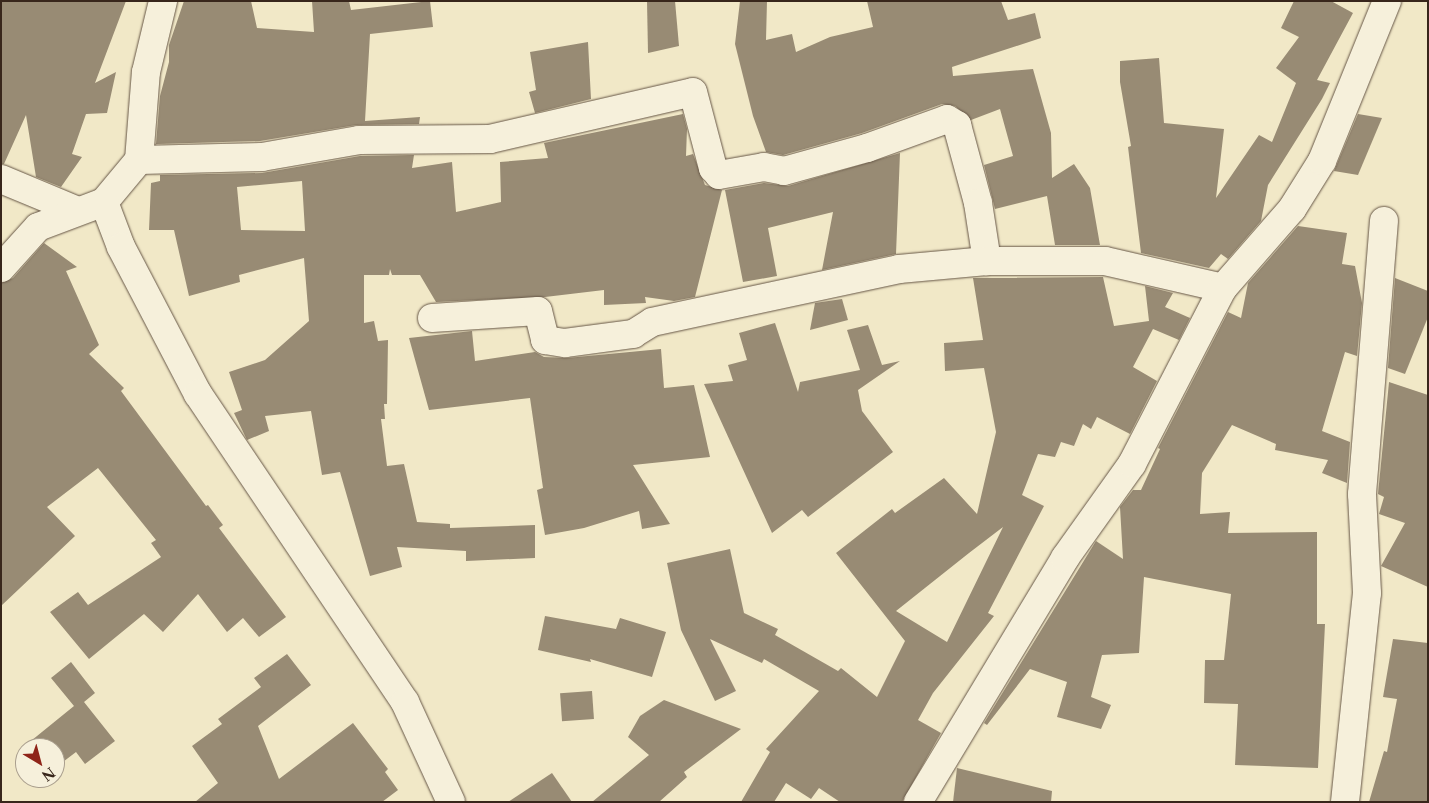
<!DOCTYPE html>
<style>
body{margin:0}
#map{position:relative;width:1429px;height:803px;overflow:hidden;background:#f1e8c7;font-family:"Libre Caslon Text",serif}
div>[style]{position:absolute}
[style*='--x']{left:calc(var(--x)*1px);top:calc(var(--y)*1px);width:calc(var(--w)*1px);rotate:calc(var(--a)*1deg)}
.building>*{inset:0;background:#988b74;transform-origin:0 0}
.roads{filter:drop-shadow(0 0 1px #665646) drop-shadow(0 0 1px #665646)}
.minor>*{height:28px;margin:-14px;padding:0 14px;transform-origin:14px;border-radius:14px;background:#f6f0db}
span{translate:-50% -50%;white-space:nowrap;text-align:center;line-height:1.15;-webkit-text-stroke:5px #f6f0db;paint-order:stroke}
.frame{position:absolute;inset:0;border:2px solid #38261b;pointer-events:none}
.north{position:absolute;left:15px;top:738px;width:50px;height:50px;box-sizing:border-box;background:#f6f0db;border:1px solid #aa9f8e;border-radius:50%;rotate:143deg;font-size:14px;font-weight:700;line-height:20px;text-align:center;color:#38261b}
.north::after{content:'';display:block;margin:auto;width:18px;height:22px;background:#8f2418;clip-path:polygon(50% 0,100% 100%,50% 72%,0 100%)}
</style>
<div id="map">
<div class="building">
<div style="clip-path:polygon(1px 1px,126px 1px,95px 83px,116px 72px,107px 113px,86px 114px,72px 154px,82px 157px,61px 187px,36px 177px,26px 115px,4px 164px,1px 164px)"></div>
<div style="clip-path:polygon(184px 1px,251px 1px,257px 28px,314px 32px,312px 1px,349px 1px,351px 10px,430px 1px,433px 27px,370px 34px,365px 121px,420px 117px,419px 124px,356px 125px,260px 141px,156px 144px,160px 96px,169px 62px,169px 45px)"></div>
<div style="clip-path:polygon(647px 1px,675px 1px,679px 46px,648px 53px)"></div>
<div style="clip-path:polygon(740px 1px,767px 1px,766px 40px,792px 34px,796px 52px,830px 37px,873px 27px,867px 1px,1001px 1px,1008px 20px,1035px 13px,1041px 38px,952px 67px,953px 76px,1033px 69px,1051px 133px,1052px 178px,1074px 164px,1090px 188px,1100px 245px,1055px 245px,1047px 196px,995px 209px,984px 165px,1013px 156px,1000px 109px,971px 120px,955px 106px,942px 104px,862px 133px,783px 155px,766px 152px,753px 116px,735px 44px)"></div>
<div style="clip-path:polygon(1294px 1px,1331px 1px,1353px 13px,1317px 80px,1330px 83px,1322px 99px,1268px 185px,1261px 221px,1228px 259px,1221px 254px,1209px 268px,1141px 253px,1128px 147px,1131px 146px,1120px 82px,1120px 61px,1159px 58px,1164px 123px,1224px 129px,1216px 198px,1259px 135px,1272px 142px,1296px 83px,1276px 68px,1299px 37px,1281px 28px)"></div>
<div style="clip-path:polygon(588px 42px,591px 99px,535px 113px,529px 92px,536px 90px,530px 52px)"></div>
<div style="clip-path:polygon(evenodd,683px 114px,687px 129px,686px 156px,693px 154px,705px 185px,722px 190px,695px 297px,674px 301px,645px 297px,646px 303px,604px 305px,604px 290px,545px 297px,436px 302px,420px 275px,392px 275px,390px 269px,389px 275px,364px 275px,364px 323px,374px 321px,378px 341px,388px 340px,387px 404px,384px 404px,385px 419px,381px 419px,387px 466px,404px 464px,417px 522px,450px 524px,450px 528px,535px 525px,535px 558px,466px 561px,466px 551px,397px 547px,402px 567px,370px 576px,340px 472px,322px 475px,311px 411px,265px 416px,269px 431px,247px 440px,234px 413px,242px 410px,229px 372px,265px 360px,309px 321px,304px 258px,239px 275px,240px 282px,189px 296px,174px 230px,149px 230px,151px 183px,160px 181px,160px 175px,262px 173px,360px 156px,414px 155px,412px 168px,452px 162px,456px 212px,501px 202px,500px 162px,548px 158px,544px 143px,683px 114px,302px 181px,305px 231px,241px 230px,237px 187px,302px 181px)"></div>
<div style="clip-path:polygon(1358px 114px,1382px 118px,1358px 175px,1334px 171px)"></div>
<div style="clip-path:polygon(900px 153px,896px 254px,822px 270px,833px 212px,768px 228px,777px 276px,743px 282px,725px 190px,764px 183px,788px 186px)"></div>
<div style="clip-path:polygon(1298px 226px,1347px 233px,1342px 264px,1355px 266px,1362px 303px,1357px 356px,1345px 352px,1322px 431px,1350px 442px,1347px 483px,1322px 473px,1328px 460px,1275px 450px,1276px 444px,1232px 425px,1202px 473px,1200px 514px,1230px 512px,1228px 533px,1317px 532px,1317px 624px,1325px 624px,1318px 768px,1235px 765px,1238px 704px,1204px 703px,1205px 660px,1224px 660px,1231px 594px,1144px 577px,1139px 653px,1102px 655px,1091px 697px,1111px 705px,1101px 729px,1057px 717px,1067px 682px,1030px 669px,987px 725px,984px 723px,1096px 541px,1123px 559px,1120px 507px,1133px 490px,1141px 490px,1160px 449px,1158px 448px,1228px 312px,1241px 318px,1248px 283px)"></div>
<div style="clip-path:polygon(44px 243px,77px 267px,66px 271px,99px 345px,89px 354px,124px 388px,121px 391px,206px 506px,208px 505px,223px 525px,219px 528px,286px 617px,259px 637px,243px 618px,227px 632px,198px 594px,163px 632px,144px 614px,89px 659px,50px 612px,78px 592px,88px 605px,161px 557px,151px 543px,156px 540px,98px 468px,47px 507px,75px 536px,1px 606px,1px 283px,13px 278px)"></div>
<div style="clip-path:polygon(evenodd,1103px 277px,1114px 326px,1149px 321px,1145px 286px,1173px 293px,1165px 307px,1190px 318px,1179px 340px,1153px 329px,1133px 367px,1157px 381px,1130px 434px,1097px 417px,1091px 429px,1083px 424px,1074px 446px,1061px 442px,1055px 457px,1038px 454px,1022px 495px,1044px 506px,988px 613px,994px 616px,933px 693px,918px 720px,941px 733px,902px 802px,840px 802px,819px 788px,811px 799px,786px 783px,774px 802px,741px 802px,770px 752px,766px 749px,819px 691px,764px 659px,762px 663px,710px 639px,736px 691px,715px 701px,681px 630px,667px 563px,730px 549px,744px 613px,778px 629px,775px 635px,838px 671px,841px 668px,877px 697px,905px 641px,836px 553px,892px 509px,895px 513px,944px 478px,977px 514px,996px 432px,984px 368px,945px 371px,944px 343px,983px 340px,973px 278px,1103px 277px,1003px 527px,947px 642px,896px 611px,969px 553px,1003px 527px)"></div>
<div style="clip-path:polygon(1395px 278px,1428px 291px,1428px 317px,1405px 374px,1388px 368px)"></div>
<div style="clip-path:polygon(842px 299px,848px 320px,810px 330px,815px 303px)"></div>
<div style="clip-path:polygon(775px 323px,798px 392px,800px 382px,860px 370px,847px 330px,868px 325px,882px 365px,900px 361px,858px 390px,862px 411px,893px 452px,808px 517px,802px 510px,772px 533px,704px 384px,733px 381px,728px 365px,747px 360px,739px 333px)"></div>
<div style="clip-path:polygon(472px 331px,475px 361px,535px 352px,544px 357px,567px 358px,661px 349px,664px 388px,694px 385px,710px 457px,633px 465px,670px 524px,642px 529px,639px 511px,584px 528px,545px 535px,537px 490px,543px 488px,530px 398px,429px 410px,409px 338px)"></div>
<div style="clip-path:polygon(1389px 382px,1428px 395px,1428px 587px,1381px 566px,1405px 523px,1379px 514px,1384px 497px,1378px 494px)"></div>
<div style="clip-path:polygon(545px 616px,616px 629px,620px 618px,666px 632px,652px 677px,590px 659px,591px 662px,538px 650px)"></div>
<div style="clip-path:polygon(1393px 639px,1428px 643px,1428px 802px,1369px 802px,1384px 751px,1387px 752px,1397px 699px,1383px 697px)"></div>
<div style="clip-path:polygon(287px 654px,311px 685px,258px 726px,279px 779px,353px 723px,388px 769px,385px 772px,398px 790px,382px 802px,195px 802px,218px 783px,192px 746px,222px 724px,218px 719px,261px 687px,254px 678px)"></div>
<div style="clip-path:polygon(71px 662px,95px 693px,84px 702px,115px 741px,85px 764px,76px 752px,55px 768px,55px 748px,25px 748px,25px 754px,21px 749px,74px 706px,51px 678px)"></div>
<div style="left:592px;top:691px;width:28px;height:32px;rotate:86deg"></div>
<div style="clip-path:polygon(664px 700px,741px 729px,684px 772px,687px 777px,659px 802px,592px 802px,649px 755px,628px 737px,640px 716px)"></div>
<div style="clip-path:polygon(957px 768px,1052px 791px,1051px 802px,953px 802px)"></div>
<div style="clip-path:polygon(552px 773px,572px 802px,508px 802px)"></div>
</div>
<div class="roads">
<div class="minor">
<div style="--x:139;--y:160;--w:123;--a:-1.4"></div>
<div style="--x:262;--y:157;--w:98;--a:-9.9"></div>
<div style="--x:359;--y:140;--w:131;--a:-0.4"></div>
<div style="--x:490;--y:139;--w:208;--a:-13"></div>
<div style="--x:693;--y:92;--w:79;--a:75.3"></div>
<div style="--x:713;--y:168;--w:9;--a:49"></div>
<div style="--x:719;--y:175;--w:46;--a:-10.1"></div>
<div style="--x:764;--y:167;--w:20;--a:11"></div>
<div style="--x:784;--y:171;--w:86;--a:-15.5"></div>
<div style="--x:867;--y:148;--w:85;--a:-19.9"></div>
<div style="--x:947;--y:119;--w:12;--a:31"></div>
<div style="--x:957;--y:125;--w:81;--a:74.9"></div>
<div style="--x:978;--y:203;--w:59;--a:81.2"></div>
<div style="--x:1;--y:179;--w:83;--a:22.6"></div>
<div style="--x:104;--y:202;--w:55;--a:-50.2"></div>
<div style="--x:139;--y:160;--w:88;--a:-85.5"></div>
<div style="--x:146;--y:72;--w:73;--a:-76.5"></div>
<div style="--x:1;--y:268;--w:55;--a:-47.9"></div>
<div style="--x:38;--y:227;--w:71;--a:-20.7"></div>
<div style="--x:104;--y:202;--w:48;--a:69.3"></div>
<div style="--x:121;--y:247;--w:166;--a:62.4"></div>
<div style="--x:198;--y:394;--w:371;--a:56.1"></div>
<div style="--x:405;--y:702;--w:110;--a:65.3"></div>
<div style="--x:432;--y:318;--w:106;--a:-3.8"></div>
<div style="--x:538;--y:311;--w:30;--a:76"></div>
<div style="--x:545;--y:340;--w:20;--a:9"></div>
<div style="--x:565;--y:343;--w:69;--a:-7.5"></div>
<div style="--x:633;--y:334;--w:22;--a:-32"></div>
<div style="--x:652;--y:322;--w:253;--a:-12.1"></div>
<div style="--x:899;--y:269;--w:88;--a:-5.2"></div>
<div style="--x:987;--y:261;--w:118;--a:0"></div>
<div style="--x:1105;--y:261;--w:121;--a:12.9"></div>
<div style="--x:918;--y:802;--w:285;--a:-58.9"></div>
<div style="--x:1065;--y:558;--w:115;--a:-54.5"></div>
<div style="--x:1132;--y:464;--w:198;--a:-62.7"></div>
<div style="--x:1223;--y:288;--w:105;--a:-48.9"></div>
<div style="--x:1292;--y:209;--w:57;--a:-58"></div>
<div style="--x:1322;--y:161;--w:173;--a:-67.9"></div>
<div style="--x:1345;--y:802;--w:210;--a:-84"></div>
<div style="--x:1367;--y:593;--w:99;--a:-92.9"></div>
<div style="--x:1362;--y:494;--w:274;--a:-85.4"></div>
</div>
</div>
<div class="frame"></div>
<div class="north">N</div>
</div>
